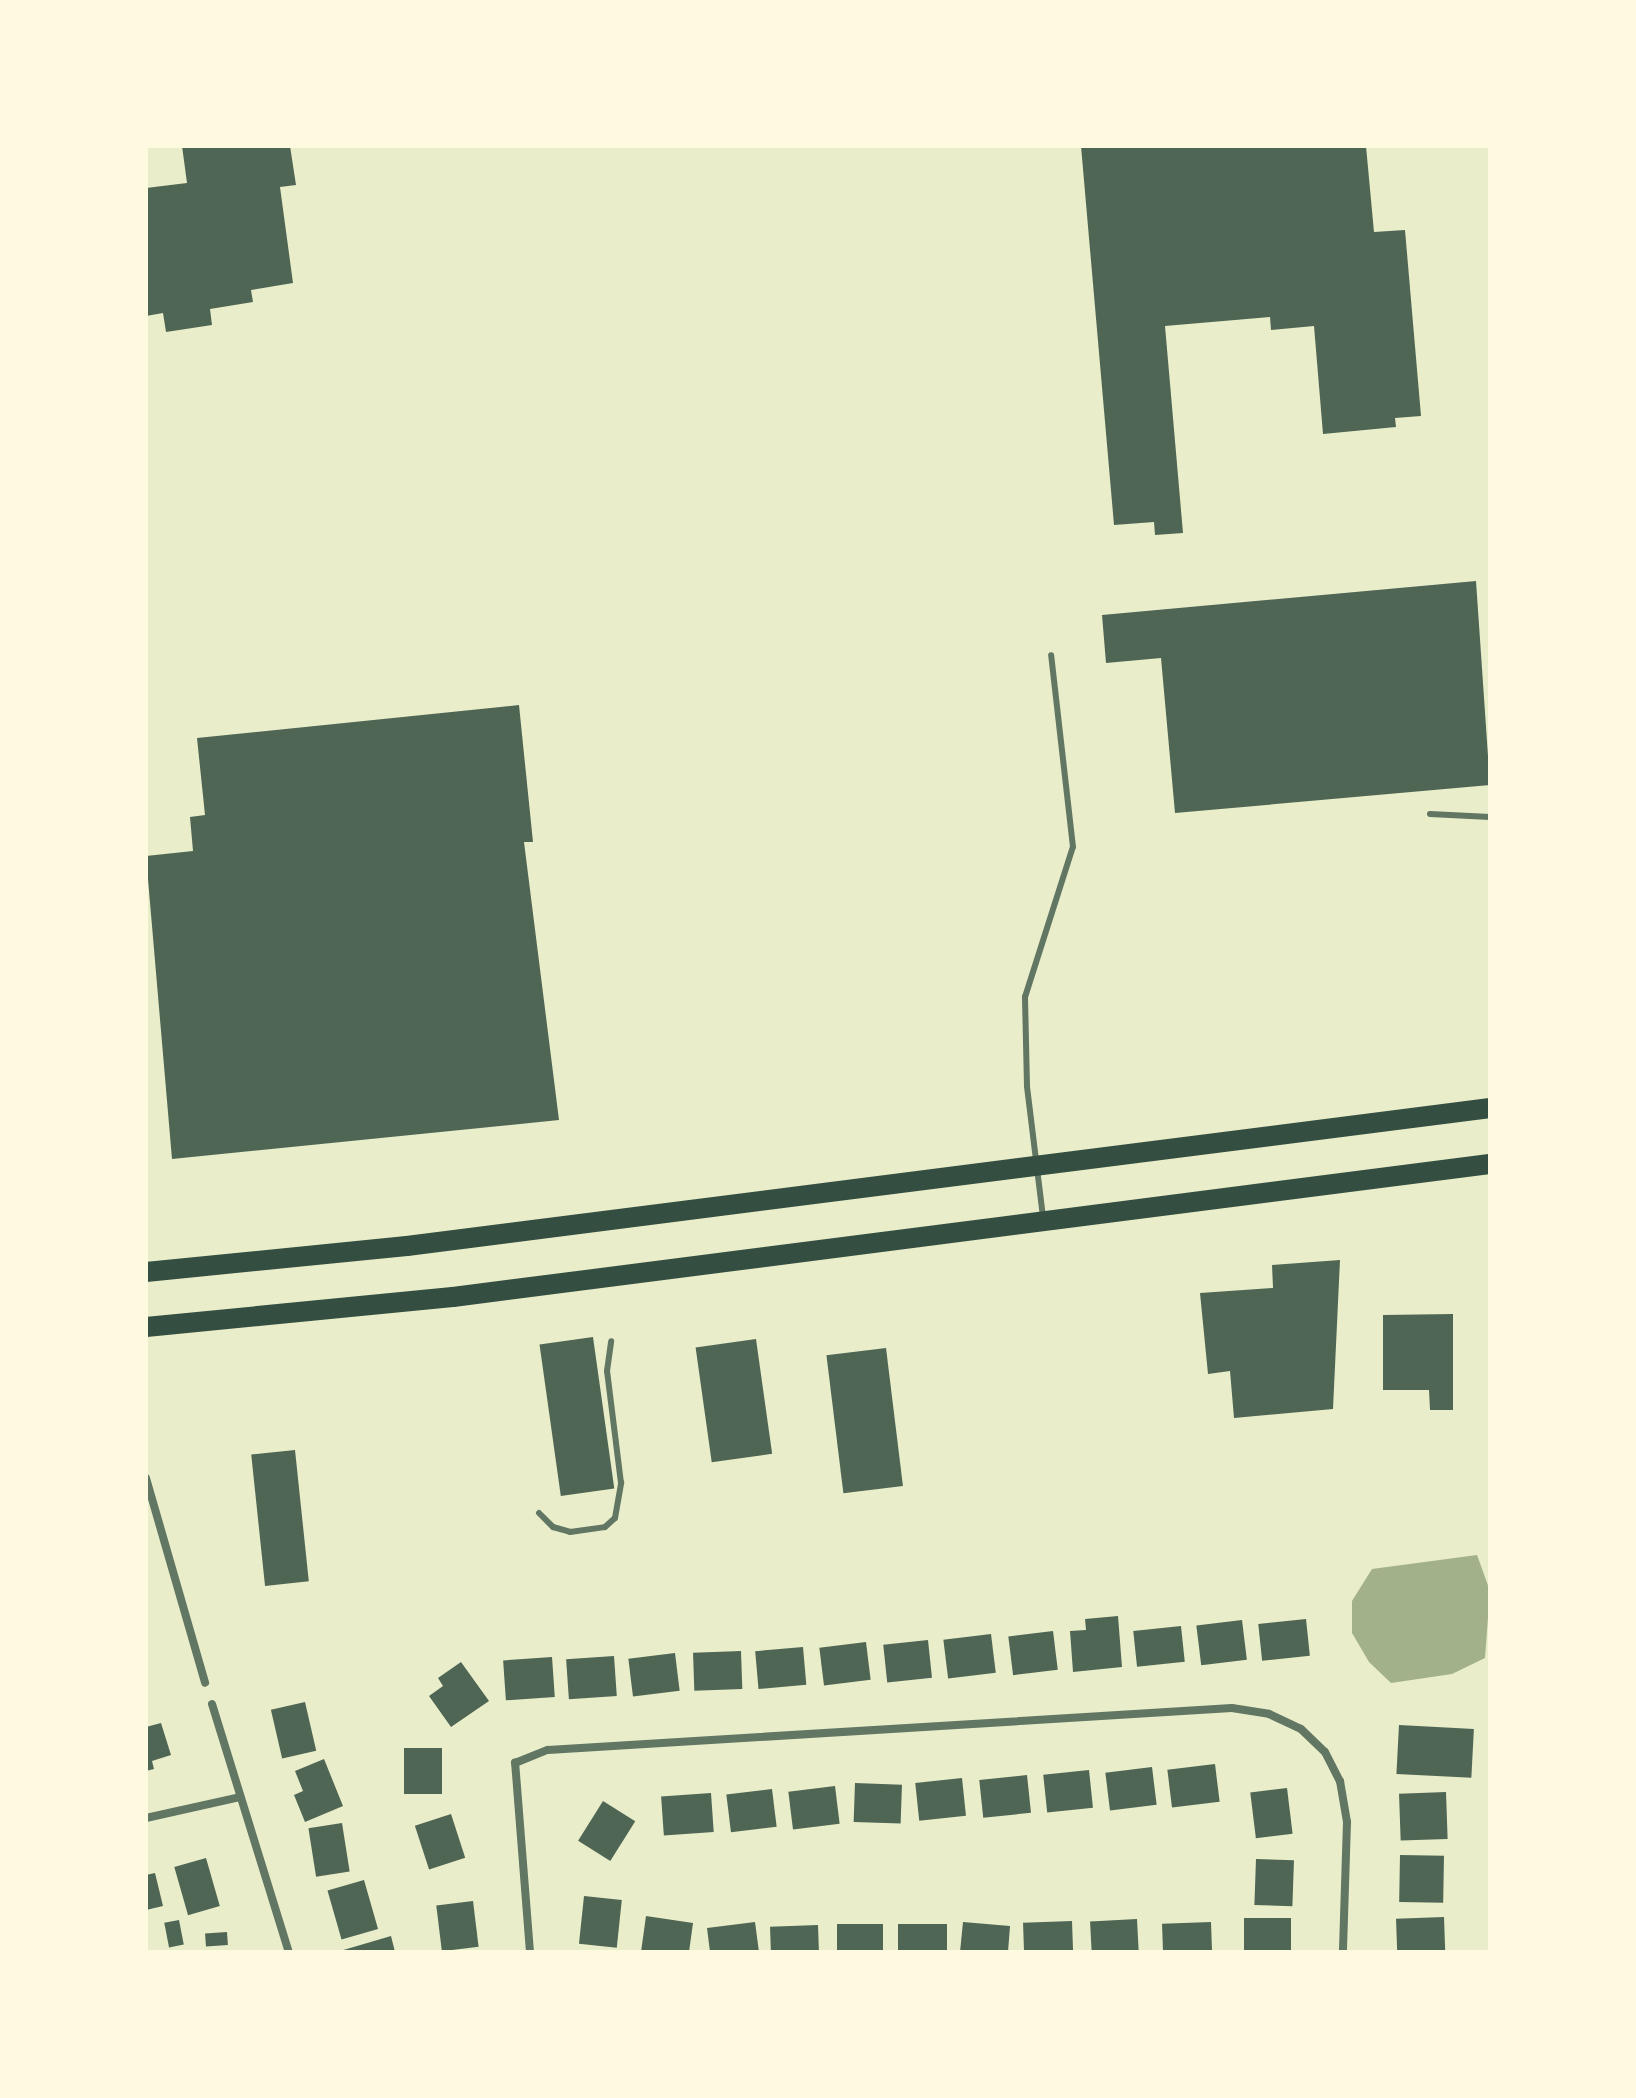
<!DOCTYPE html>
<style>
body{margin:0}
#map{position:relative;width:1636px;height:2098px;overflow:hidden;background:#e9edc9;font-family:Jost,sans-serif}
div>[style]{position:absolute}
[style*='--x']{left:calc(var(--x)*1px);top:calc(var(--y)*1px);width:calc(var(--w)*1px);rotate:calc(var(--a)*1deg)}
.water>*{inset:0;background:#a3b18a}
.building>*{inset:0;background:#4f6655;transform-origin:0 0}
.service>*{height:6px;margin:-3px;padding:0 3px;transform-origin:3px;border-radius:3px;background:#617663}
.minor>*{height:8px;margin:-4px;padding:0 4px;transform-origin:4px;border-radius:4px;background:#617663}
.primary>*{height:20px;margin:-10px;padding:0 10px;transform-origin:10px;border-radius:10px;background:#344e41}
span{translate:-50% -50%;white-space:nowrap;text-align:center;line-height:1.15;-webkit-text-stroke:7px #fefae0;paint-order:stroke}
.frame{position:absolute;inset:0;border:148px solid #fefae0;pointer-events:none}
</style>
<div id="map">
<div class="water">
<div style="clip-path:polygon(1477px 1555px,1490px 1591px,1485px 1658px,1452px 1674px,1391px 1683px,1369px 1662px,1352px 1633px,1352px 1601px,1372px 1569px)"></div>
</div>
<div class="building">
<div style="clip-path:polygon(182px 146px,290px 146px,296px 185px,280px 187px,293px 283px,251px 290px,253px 302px,210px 309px,212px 325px,166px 332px,163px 313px,146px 316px,146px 188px,187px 183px)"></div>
<div style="clip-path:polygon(1081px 146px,1366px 146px,1374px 232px,1405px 230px,1421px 416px,1395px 418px,1396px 427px,1323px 434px,1314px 326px,1271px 330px,1270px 317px,1165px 326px,1183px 533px,1155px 535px,1154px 522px,1114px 525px)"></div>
<div style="clip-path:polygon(1476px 581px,1490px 785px,1175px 813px,1161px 658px,1106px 663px,1102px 615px)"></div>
<div style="clip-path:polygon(519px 705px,533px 842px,524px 842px,559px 1120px,172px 1159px,146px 856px,193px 851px,190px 817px,205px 815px,197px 738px)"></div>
<div style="clip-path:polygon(1340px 1260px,1333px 1409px,1234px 1418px,1230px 1371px,1208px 1374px,1200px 1293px,1273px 1288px,1272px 1265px)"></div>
<div style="clip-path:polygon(1453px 1314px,1453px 1410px,1430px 1410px,1429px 1390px,1383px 1390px,1383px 1315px)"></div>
<div style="left:593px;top:1337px;width:153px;height:54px;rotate:82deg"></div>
<div style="left:756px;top:1339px;width:116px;height:61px;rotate:82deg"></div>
<div style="left:886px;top:1348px;width:139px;height:60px;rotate:83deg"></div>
<div style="left:295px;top:1450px;width:132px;height:44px;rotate:84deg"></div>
<div style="clip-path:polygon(1118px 1616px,1122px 1667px,1073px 1672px,1070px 1631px,1086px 1630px,1085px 1619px)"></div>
<div style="left:1306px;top:1619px;width:37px;height:48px;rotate:84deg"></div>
<div style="left:1242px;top:1620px;width:40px;height:46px;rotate:83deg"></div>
<div style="left:1181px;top:1626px;width:36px;height:48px;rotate:84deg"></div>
<div style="left:1053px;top:1631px;width:39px;height:45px;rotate:83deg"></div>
<div style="left:991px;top:1634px;width:39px;height:48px;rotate:83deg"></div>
<div style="left:928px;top:1640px;width:38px;height:45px;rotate:84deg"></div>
<div style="left:866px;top:1642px;width:38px;height:47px;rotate:83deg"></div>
<div style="left:803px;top:1647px;width:38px;height:48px;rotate:85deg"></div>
<div style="left:741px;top:1651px;width:38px;height:48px;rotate:88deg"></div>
<div style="left:675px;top:1653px;width:38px;height:47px;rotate:83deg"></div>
<div style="left:614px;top:1656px;width:40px;height:48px;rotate:86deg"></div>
<div style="left:552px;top:1657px;width:40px;height:49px;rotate:86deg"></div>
<div style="clip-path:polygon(461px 1662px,489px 1701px,451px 1727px,429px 1696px,443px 1686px,438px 1678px)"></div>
<div style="left:305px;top:1702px;width:50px;height:35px;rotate:77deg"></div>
<div style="clip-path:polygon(161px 1723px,171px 1755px,152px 1761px,154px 1769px,146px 1771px,146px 1727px)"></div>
<div style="left:1399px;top:1725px;width:75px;height:49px;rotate:3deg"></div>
<div style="left:404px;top:1748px;width:38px;height:46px"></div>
<div style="clip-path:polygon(324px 1759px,343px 1806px,305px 1822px,294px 1795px,303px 1791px,295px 1771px)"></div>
<div style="left:1215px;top:1764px;width:38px;height:48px;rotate:83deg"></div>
<div style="left:1152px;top:1767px;width:38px;height:47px;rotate:83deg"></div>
<div style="left:1089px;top:1770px;width:38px;height:46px;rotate:84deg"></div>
<div style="left:1027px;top:1775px;width:38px;height:48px;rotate:84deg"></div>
<div style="left:962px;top:1778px;width:38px;height:47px;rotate:84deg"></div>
<div style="left:855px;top:1783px;width:47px;height:39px;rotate:2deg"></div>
<div style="left:835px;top:1786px;width:38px;height:47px;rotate:83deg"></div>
<div style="left:1287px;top:1788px;width:46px;height:37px;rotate:83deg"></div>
<div style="left:772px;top:1789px;width:38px;height:46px;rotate:83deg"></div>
<div style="left:1446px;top:1792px;width:47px;height:47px;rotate:88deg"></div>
<div style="left:711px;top:1793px;width:39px;height:50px;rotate:86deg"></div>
<div style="left:603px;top:1801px;width:38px;height:47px;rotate:32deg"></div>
<div style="left:451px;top:1814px;width:46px;height:38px;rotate:72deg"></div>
<div style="left:342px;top:1823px;width:49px;height:34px;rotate:81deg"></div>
<div style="left:1400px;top:1855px;width:44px;height:47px;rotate:1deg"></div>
<div style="left:206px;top:1858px;width:50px;height:33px;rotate:74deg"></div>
<div style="left:1256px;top:1859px;width:38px;height:46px;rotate:2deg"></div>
<div style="clip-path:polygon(155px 1873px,163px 1906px,146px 1910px,146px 1875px)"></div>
<div style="left:364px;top:1880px;width:51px;height:38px;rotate:74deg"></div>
<div style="left:584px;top:1896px;width:38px;height:48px;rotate:6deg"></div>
<div style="left:473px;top:1901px;width:46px;height:37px;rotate:83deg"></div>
<div style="clip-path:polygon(646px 1916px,693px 1923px,689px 1952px,641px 1952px)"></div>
<div style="left:1444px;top:1917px;width:35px;height:48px;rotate:88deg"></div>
<div style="left:1244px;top:1918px;width:47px;height:34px"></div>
<div style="left:1137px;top:1919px;width:33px;height:47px;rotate:87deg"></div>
<div style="left:179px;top:1920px;width:25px;height:15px;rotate:79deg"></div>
<div style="left:1072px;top:1921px;width:31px;height:49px;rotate:88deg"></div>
<div style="clip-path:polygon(755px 1922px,759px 1952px,710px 1952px,707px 1928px)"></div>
<div style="clip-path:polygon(963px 1922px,1010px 1926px,1008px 1952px,960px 1952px)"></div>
<div style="left:1211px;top:1922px;width:30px;height:49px;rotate:88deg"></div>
<div style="left:837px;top:1924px;width:46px;height:28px"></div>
<div style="left:898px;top:1924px;width:49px;height:28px"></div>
<div style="left:818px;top:1925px;width:27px;height:48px;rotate:88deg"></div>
<div style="left:227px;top:1932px;width:13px;height:22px;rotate:86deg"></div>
<div style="clip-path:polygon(391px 1936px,395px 1952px,341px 1952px,340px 1951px)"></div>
</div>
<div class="service">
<div style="--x:1430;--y:814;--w:60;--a:2.9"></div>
<div style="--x:1043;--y:1217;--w:132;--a:-97"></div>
<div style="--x:1027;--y:1086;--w:89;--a:-91.3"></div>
<div style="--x:1025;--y:997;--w:157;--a:-72.3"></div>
<div style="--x:1073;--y:847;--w:193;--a:-96.5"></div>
<div style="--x:539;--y:1513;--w:20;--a:45"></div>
<div style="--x:553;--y:1527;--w:18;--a:16"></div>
<div style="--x:570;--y:1532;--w:35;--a:-8"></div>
<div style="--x:605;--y:1527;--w:13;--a:-42"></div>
<div style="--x:615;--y:1518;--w:36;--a:-80"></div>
<div style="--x:621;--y:1483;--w:113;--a:-97.1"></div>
<div style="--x:607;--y:1371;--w:30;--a:-82"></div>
</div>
<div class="minor">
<div style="--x:146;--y:1478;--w:213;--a:73.9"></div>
<div style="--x:212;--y:1704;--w:260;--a:72.8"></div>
<div style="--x:146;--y:1818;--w:96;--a:-12.6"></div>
<div style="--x:530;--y:1952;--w:190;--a:-94.5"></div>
<div style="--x:515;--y:1763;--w:35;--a:-22"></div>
<div style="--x:548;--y:1750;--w:685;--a:-3.51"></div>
<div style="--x:1232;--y:1708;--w:37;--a:9"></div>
<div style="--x:1269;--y:1714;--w:35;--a:25"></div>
<div style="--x:1301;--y:1729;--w:33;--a:44"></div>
<div style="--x:1325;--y:1752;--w:33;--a:63"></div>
<div style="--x:1340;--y:1781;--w:42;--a:80.3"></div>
<div style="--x:1347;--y:1822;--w:130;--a:91.8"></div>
</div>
<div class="primary">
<div style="--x:146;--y:1272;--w:262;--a:-5.7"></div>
<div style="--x:407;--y:1246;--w:1092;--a:-7.26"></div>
<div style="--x:146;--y:1327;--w:308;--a:-5.6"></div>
<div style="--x:453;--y:1297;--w:1045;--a:-7.31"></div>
</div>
<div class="frame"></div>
</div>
